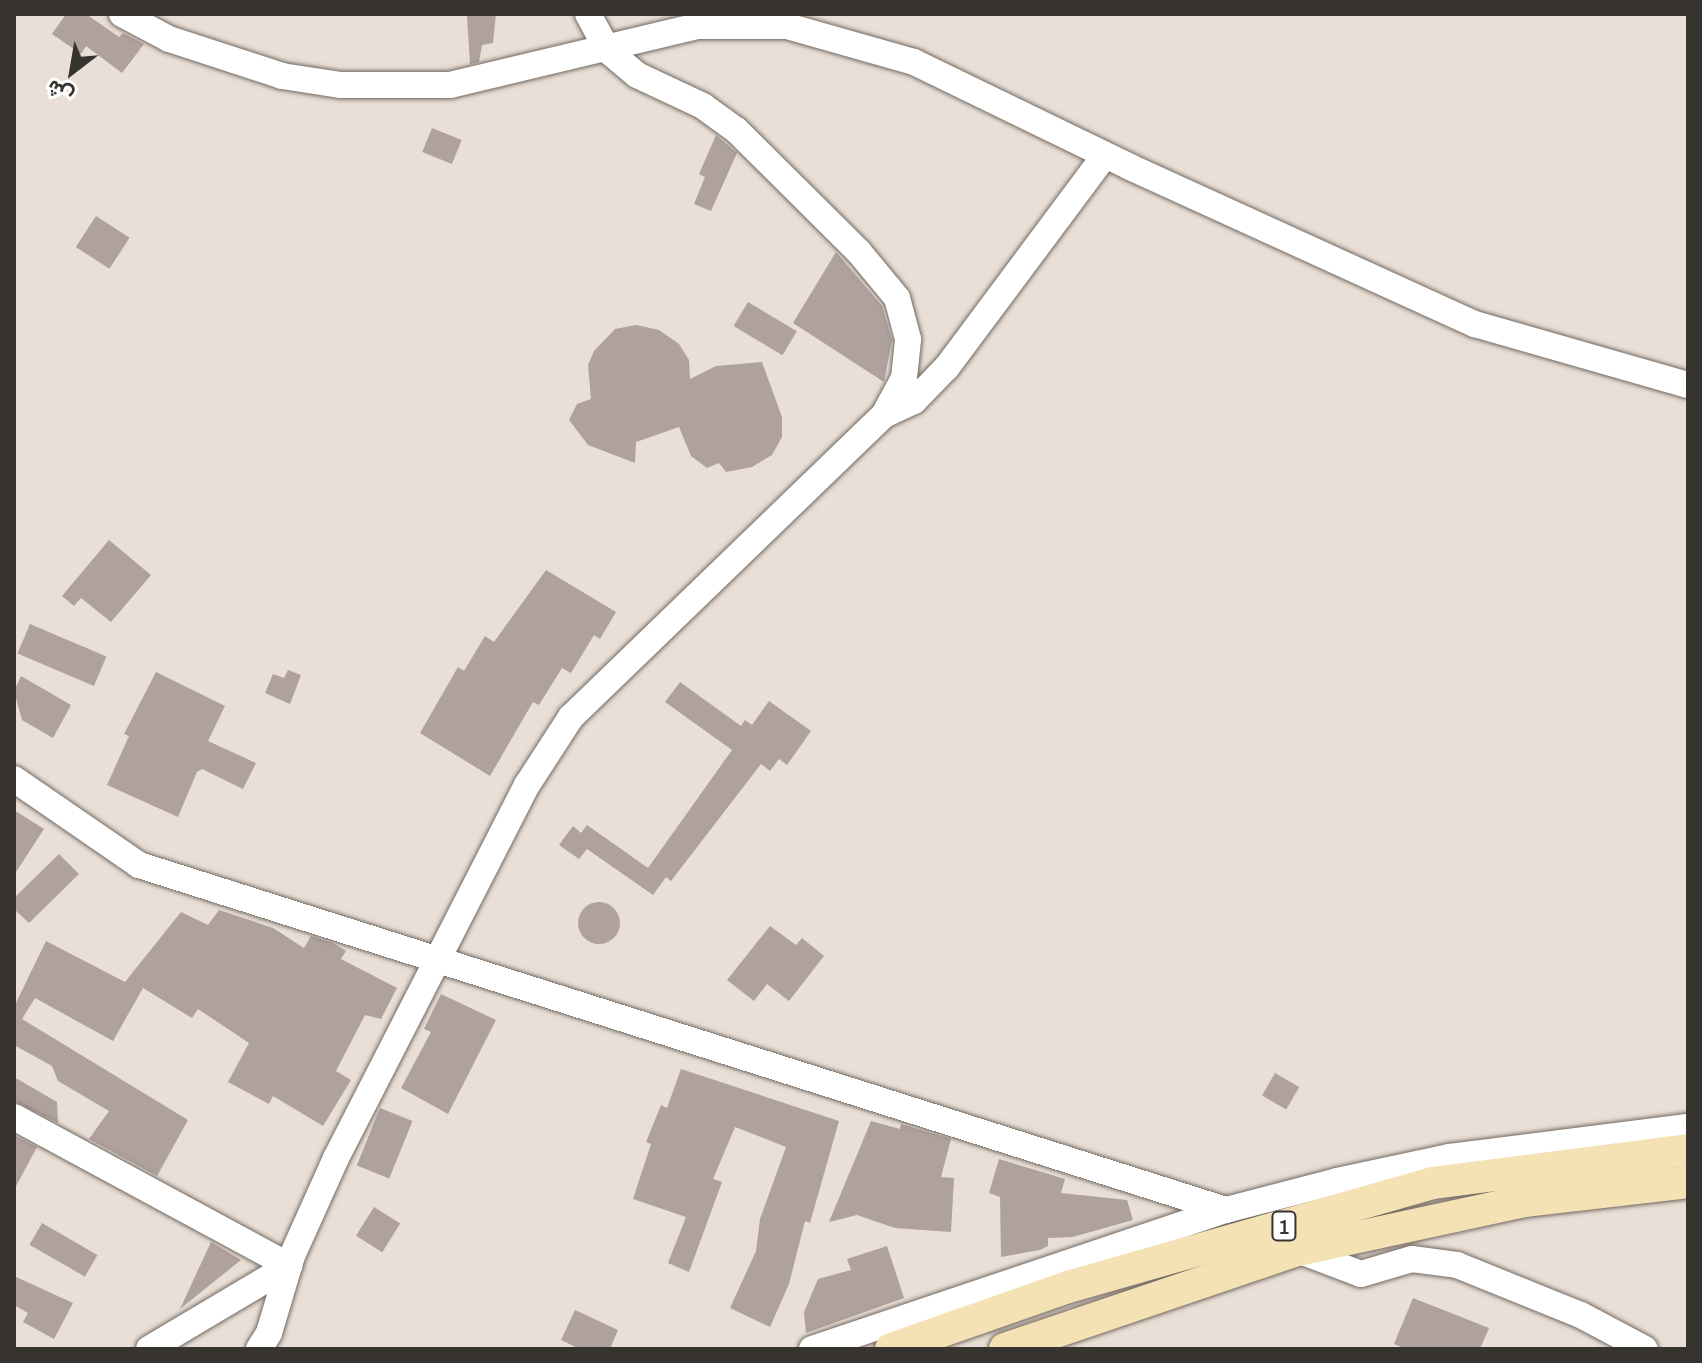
<!DOCTYPE html>
<meta charset="utf-8">
<style>
body{margin:0}
#map{position:relative;width:1702px;height:1363px;overflow:hidden;background:#e9dfd6;font-family:"Archivo Narrow",Vazirmatn,sans-serif}
div>[style]{position:absolute}
[style*='--x']{left:calc(var(--x)*1px);top:calc(var(--y)*1px);width:calc(var(--w)*1px);rotate:calc(var(--a)*1deg)}
.building>*{inset:0;background:#afa19d;transform-origin:0 0}
.round{border-radius:50%}
.roads{filter:drop-shadow(0 0 2px #726961) drop-shadow(0 0 2px #726961)}
.minor>*{height:26px;margin:-13px;padding:0 13px;transform-origin:13px;border-radius:13px;background:#fff}
.major>*{height:32px;margin:-16px;padding:0 16px;transform-origin:16px;border-radius:16px;background:#f4e1b4}
span{translate:-50% -50%;white-space:nowrap;text-align:center;line-height:1.15;-webkit-text-stroke:7px #fff;paint-order:stroke}
.shield-label span{padding:2px 6px;background:#fff;border:2px solid;border-radius:6px;-webkit-text-stroke-width:0}
.shield-label{font-size:20px;color:#37332f;font-weight:700}
.frame{position:absolute;inset:0;border:16px solid #37332f;pointer-events:none}
.north{position:absolute;left:32px;top:32px;width:80px;height:80px;-webkit-text-stroke:6px #fff;paint-order:stroke;rotate:211deg;font-size:22px;font-weight:700;line-height:32px;text-align:center;color:#37332f}
.north::after{content:'';display:block;margin:auto;width:28px;height:36px;background:#37332f;clip-path:polygon(50% 0,100% 100%,50% 72%,0 100%)}
</style>
<div id="map">
<div class="building">
<div style="clip-path:polygon(66px 14px,86px 14px,119px 37px,123px 33px,144px 44px,122px 73px,86px 46px,81px 54px,52px 34px)"></div>
<div style="clip-path:polygon(496px 14px,493px 43px,482px 45px,479px 62px,470px 64px,467px 16px)"></div>
<div style="left:432px;top:128px;width:32px;height:26px;rotate:22deg"></div>
<div style="clip-path:polygon(716px 135px,737px 153px,711px 211px,694px 204px,705px 177px,699px 174px)"></div>
<div style="left:96px;top:216px;width:40px;height:37px;rotate:33deg"></div>
<div style="clip-path:polygon(836px 252px,882px 306px,892px 340px,884px 382px,793px 323px)"></div>
<div style="left:748px;top:302px;width:57px;height:28px;rotate:31deg"></div>
<div style="clip-path:polygon(636px 325px,659px 330px,679px 344px,689px 360px,690px 379px,716px 366px,762px 362px,782px 417px,782px 437px,772px 455px,752px 467px,726px 472px,719px 463px,707px 468px,691px 456px,679px 427px,636px 442px,635px 463px,588px 445px,569px 420px,577px 404px,591px 399px,588px 365px,594px 351px,615px 329px)"></div>
<div style="clip-path:polygon(109px 540px,151px 575px,111px 622px,81px 598px,74px 606px,62px 596px)"></div>
<div style="clip-path:polygon(546px 570px,616px 612px,600px 639px,594px 635px,571px 673px,562px 668px,539px 705px,533px 702px,490px 776px,420px 733px,458px 667px,464px 671px,485px 636px,494px 642px)"></div>
<div style="left:30px;top:624px;width:83px;height:32px;rotate:23deg"></div>
<div style="clip-path:polygon(288px 670px,301px 675px,290px 704px,265px 693px,273px 674px,284px 678px)"></div>
<div style="clip-path:polygon(156px 672px,225px 706px,208px 741px,256px 763px,243px 789px,202px 769px,197px 772px,178px 817px,107px 785px,129px 736px,124px 734px)"></div>
<div style="clip-path:polygon(21px 676px,71px 705px,53px 738px,22px 720px,14px 691px)"></div>
<div style="clip-path:polygon(680px 682px,741px 726px,745px 720px,752px 725px,769px 701px,811px 731px,787px 765px,779px 759px,770px 771px,761px 764px,671px 881px,666px 877px,653px 895px,587px 849px,579px 859px,559px 845px,573px 826px,581px 833px,587px 825px,648px 868px,732px 750px,665px 702px)"></div>
<div style="clip-path:polygon(14px 810px,44px 829px,14px 875px)"></div>
<div style="clip-path:polygon(59px 854px,79px 874px,29px 923px,14px 909px,14px 898px)"></div>
<div class="round" style="left:578px;top:902px;width:42px;height:42px"></div>
<div style="clip-path:polygon(219px 910px,273px 928px,304px 948px,311px 936px,333px 943px,346px 951px,341px 959px,397px 988px,381px 1019px,365px 1015px,336px 1071px,351px 1080px,323px 1126px,273px 1096px,269px 1104px,228px 1082px,249px 1043px,198px 1009px,192px 1018px,143px 988px,113px 1041px,35px 998px,22px 1019px,188px 1120px,157px 1176px,89px 1139px,109px 1111px,58px 1081px,52px 1066px,14px 1045px,14px 1007px,46px 941px,125px 982px,181px 912px,208px 925px)"></div>
<div style="clip-path:polygon(770px 926px,796px 945px,802px 938px,824px 956px,789px 1001px,767px 984px,754px 1001px,727px 980px)"></div>
<div style="clip-path:polygon(441px 994px,496px 1020px,448px 1114px,401px 1088px,431px 1032px,424px 1029px)"></div>
<div style="clip-path:polygon(681px 1069px,839px 1121px,810px 1223px,805px 1221px,789px 1284px,770px 1327px,730px 1308px,756px 1251px,760px 1219px,786px 1147px,735px 1127px,713px 1179px,722px 1182px,689px 1272px,668px 1263px,686px 1217px,633px 1199px,651px 1144px,646px 1142px,661px 1105px,667px 1108px)"></div>
<div style="left:1275px;top:1073px;width:28px;height:26px;rotate:30deg"></div>
<div style="clip-path:polygon(14px 1077px,57px 1102px,58px 1123px,14px 1101px)"></div>
<div style="left:380px;top:1108px;width:35px;height:62px;rotate:22deg"></div>
<div style="clip-path:polygon(871px 1121px,900px 1129px,901px 1124px,951px 1139px,941px 1177px,954px 1178px,951px 1232px,895px 1228px,857px 1215px,829px 1222px)"></div>
<div style="clip-path:polygon(14px 1135px,37px 1147px,14px 1190px)"></div>
<div style="clip-path:polygon(999px 1159px,1065px 1179px,1061px 1193px,1127px 1200px,1133px 1220px,1073px 1237px,1048px 1238px,1048px 1246px,1040px 1250px,1001px 1257px,1000px 1197px,989px 1193px)"></div>
<div style="left:374px;top:1207px;width:31px;height:34px;rotate:32deg"></div>
<div style="left:42px;top:1223px;width:64px;height:25px;rotate:30deg"></div>
<div style="clip-path:polygon(211px 1242px,241px 1260px,180px 1309px)"></div>
<div style="clip-path:polygon(887px 1246px,904px 1298px,806px 1333px,804px 1312px,818px 1279px,851px 1270px,847px 1259px)"></div>
<div style="clip-path:polygon(14px 1276px,73px 1303px,54px 1339px,23px 1322px,28px 1313px,14px 1305px)"></div>
<div style="clip-path:polygon(1413px 1298px,1489px 1328px,1480px 1349px,1406px 1349px,1394px 1344px)"></div>
<div style="clip-path:polygon(575px 1310px,618px 1330px,610px 1349px,580px 1349px,561px 1340px)"></div>
</div>
<div class="roads">
<div class="minor">
<div style="--x:122;--y:14;--w:53;--a:28"></div>
<div style="--x:169;--y:39;--w:119;--a:18.1"></div>
<div style="--x:282;--y:76;--w:60;--a:8.7"></div>
<div style="--x:341;--y:85;--w:109;--a:0"></div>
<div style="--x:450;--y:85;--w:254;--a:-13.4"></div>
<div style="--x:697;--y:26;--w:90;--a:0"></div>
<div style="--x:787;--y:26;--w:132;--a:15.8"></div>
<div style="--x:914;--y:62;--w:240;--a:25.9"></div>
<div style="--x:1130;--y:167;--w:379;--a:24.5"></div>
<div style="--x:1475;--y:324;--w:222;--a:16"></div>
<div style="--x:884;--y:415;--w:33;--a:-25"></div>
<div style="--x:914;--y:401;--w:47;--a:-45.9"></div>
<div style="--x:947;--y:367;--w:264;--a:-53.3"></div>
<div style="--x:14;--y:779;--w:152;--a:34.5"></div>
<div style="--x:139;--y:865;--w:1140;--a:17.61"></div>
<div style="--x:14;--y:1117;--w:313;--a:28.4"></div>
<div style="--x:1298;--y:1250;--w:67;--a:20.9"></div>
<div style="--x:1361;--y:1274;--w:53;--a:-16.4"></div>
<div style="--x:1412;--y:1259;--w:45;--a:7.6"></div>
<div style="--x:1457;--y:1265;--w:134;--a:22"></div>
<div style="--x:1581;--y:1315;--w:72;--a:28"></div>
<div style="--x:149;--y:1349;--w:163;--a:-30.7"></div>
<div style="--x:259;--y:1349;--w:19;--a:-58"></div>
<div style="--x:269;--y:1333;--w:80;--a:-73.4"></div>
<div style="--x:292;--y:1256;--w:107;--a:-65.8"></div>
<div style="--x:336;--y:1158;--w:419;--a:-62.9"></div>
<div style="--x:527;--y:785;--w:81;--a:-57.1"></div>
<div style="--x:571;--y:717;--w:435;--a:-44"></div>
<div style="--x:884;--y:415;--w:42;--a:-61.6"></div>
<div style="--x:904;--y:378;--w:39;--a:-84"></div>
<div style="--x:908;--y:339;--w:42;--a:-105"></div>
<div style="--x:897;--y:298;--w:60;--a:-129.6"></div>
<div style="--x:859;--y:252;--w:173;--a:-135.2"></div>
<div style="--x:736;--y:130;--w:41;--a:-144"></div>
<div style="--x:703;--y:106;--w:73;--a:-154.8"></div>
<div style="--x:637;--y:75;--w:38;--a:-140"></div>
<div style="--x:608;--y:51;--w:42;--a:-118.4"></div>
<div style="--x:812;--y:1349;--w:437;--a:-18.6"></div>
<div style="--x:1226;--y:1210;--w:115;--a:-14.6"></div>
<div style="--x:1337;--y:1181;--w:115;--a:-12.1"></div>
<div style="--x:1449;--y:1157;--w:241;--a:-7.2"></div>
</div>
<div class="major">
<div style="--x:891;--y:1349;--w:188;--a:-19.3"></div>
<div style="--x:1068;--y:1287;--w:379;--a:-15.9"></div>
<div style="--x:1432;--y:1183;--w:258;--a:-7.3"></div>
<div style="--x:1005;--y:1349;--w:309;--a:-18.7"></div>
<div style="--x:1298;--y:1250;--w:232;--a:-12.2"></div>
<div style="--x:1525;--y:1201;--w:164;--a:-6.6"></div>
</div>
</div>
<div class="shield-label">
<span style="left:1284px;top:1226px">1</span>
</div>
<div class="frame"></div>
<div class="north">ش</div>
</div>
